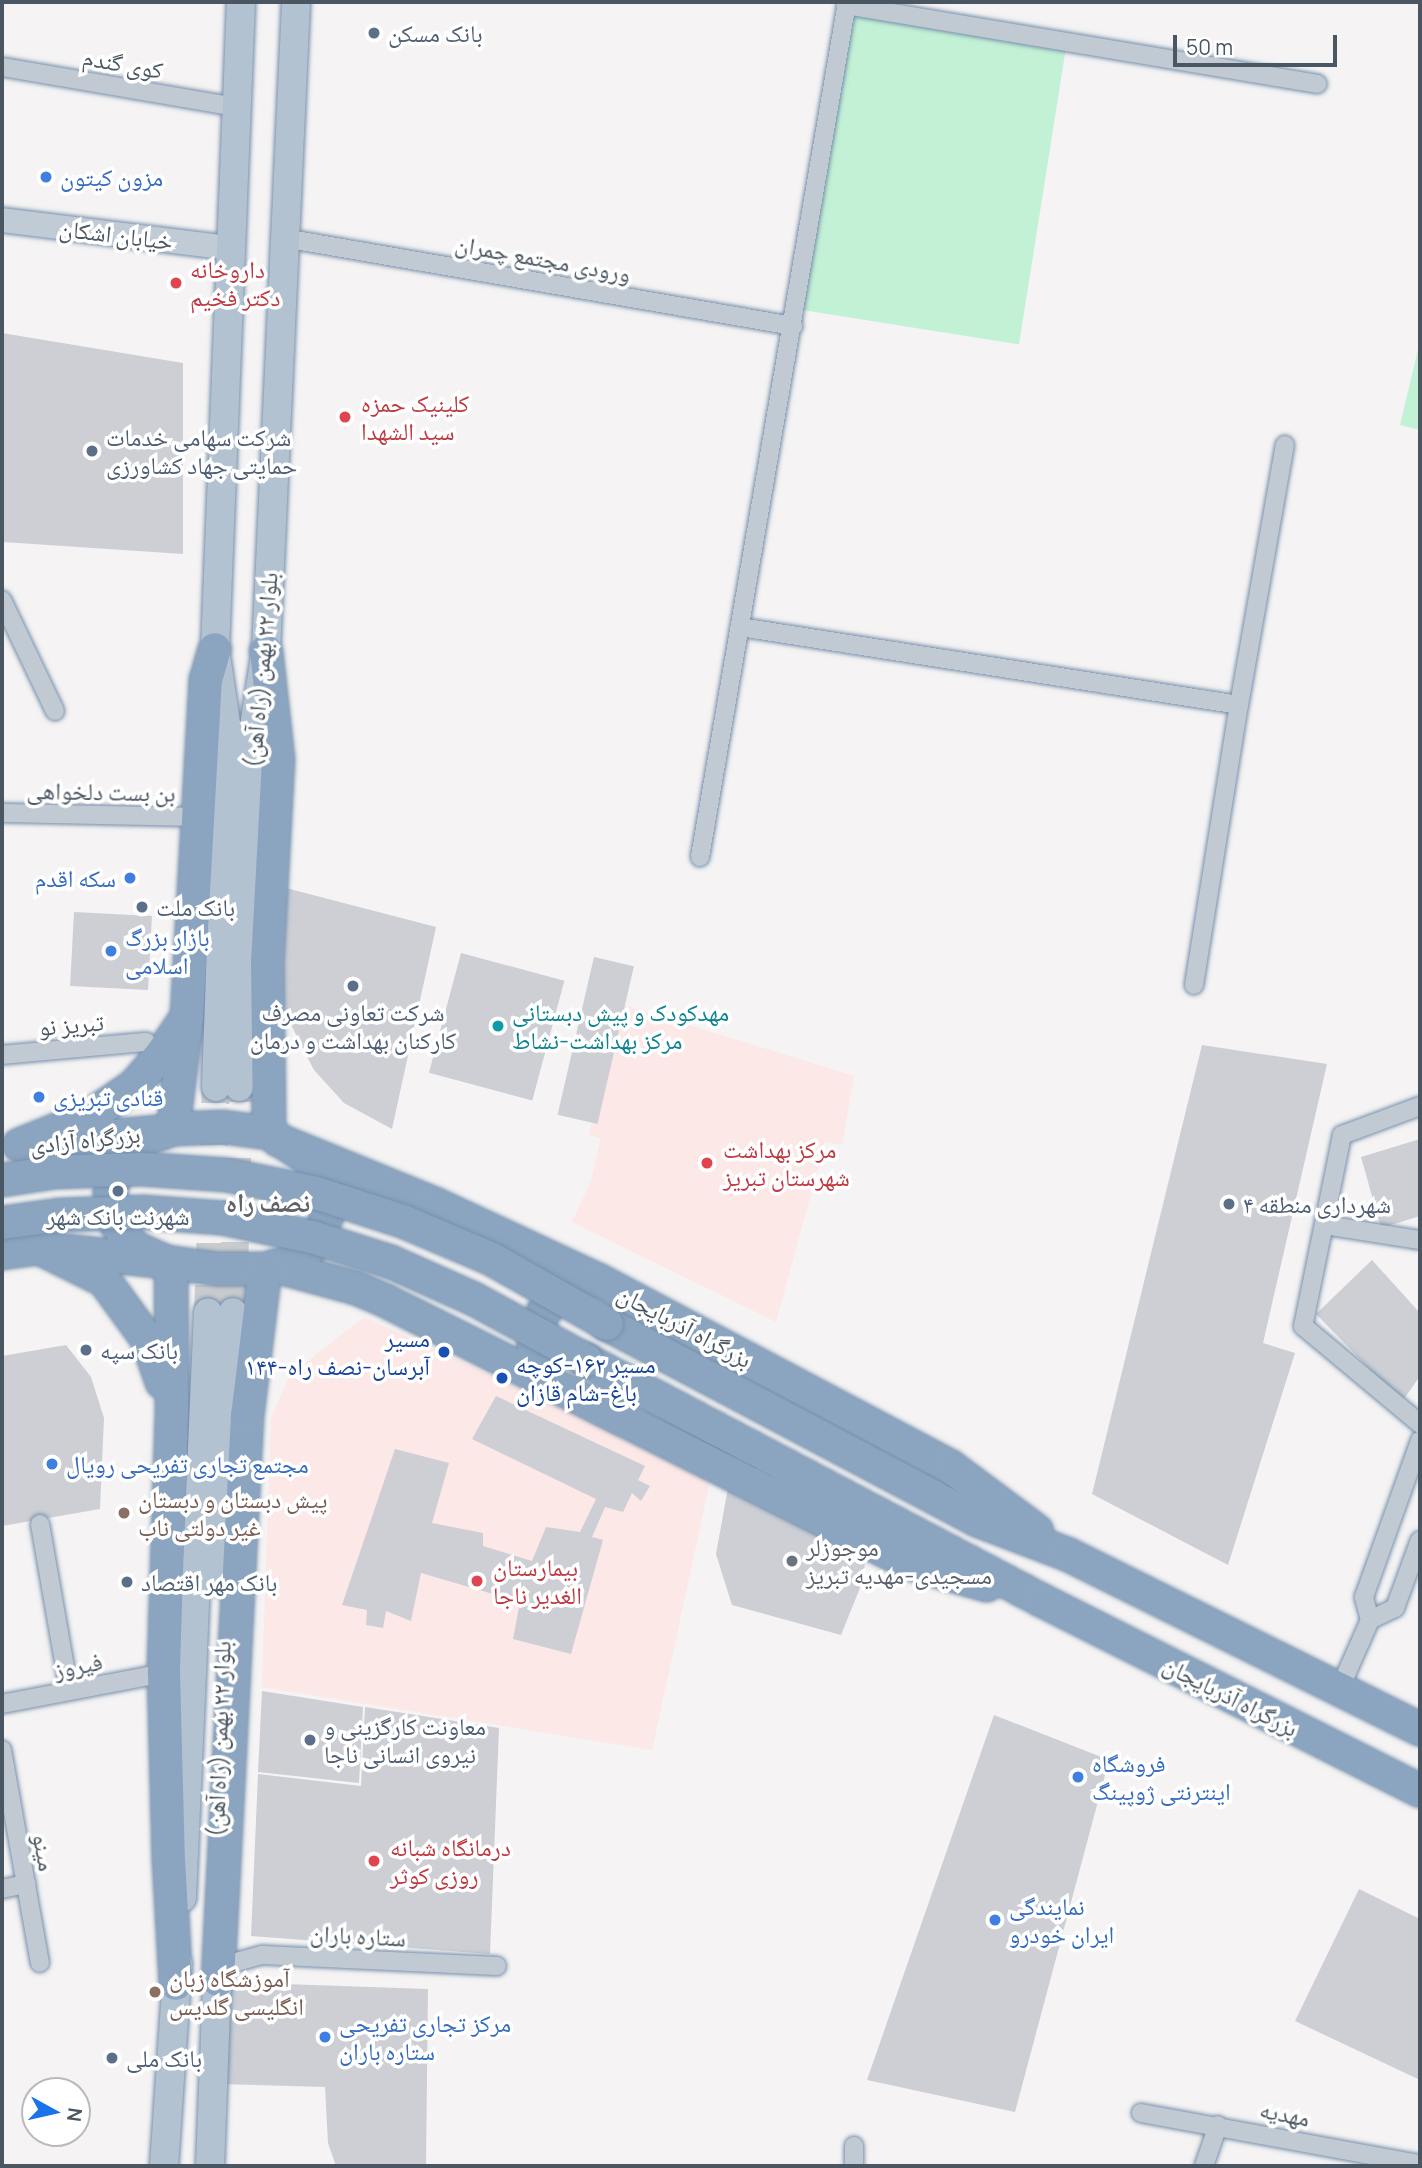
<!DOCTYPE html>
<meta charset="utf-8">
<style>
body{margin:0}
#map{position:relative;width:1422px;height:2168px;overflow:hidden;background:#f5f3f3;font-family:Manrope,"Noto Naskh Arabic",sans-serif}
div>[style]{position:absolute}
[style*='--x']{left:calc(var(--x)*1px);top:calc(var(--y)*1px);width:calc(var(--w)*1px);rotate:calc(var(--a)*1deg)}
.medical>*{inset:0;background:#fce8e6}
.green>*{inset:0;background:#c3f1d5;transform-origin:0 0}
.building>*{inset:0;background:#cdcfd5;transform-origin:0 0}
.primary-tunnel>*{height:28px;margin-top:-14px;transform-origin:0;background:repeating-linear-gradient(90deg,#caccce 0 28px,transparent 0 42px)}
.roads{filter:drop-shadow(0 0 2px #7690ad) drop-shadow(0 0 2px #7690ad)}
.street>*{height:18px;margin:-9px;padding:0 9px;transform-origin:9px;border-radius:9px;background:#c1cad2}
.secondary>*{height:24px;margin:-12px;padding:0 12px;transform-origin:12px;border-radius:12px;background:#c1cbd6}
.primary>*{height:28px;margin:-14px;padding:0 14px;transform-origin:14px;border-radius:14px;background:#b3c2d1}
.highway>*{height:32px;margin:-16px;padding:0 16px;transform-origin:16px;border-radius:16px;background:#8ba5c1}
.bridges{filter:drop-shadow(0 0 2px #7690ad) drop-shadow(0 0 2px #7690ad)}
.highway-bridge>*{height:32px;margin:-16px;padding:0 16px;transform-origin:16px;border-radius:16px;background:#8ba5c1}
.dots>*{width:19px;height:19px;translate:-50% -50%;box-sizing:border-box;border:4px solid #fff;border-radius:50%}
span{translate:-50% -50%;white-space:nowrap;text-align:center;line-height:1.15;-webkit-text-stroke:7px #fff;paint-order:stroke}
.service-label{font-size:24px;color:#4e5e75}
.left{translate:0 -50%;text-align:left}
.street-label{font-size:24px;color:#4a5661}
.shop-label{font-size:24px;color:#366cbe}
.right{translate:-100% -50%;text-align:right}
.health-label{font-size:24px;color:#be3a42}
.culture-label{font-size:24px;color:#0d838f}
.transit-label{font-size:24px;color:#164399}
.education-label{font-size:24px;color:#785e54}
.worship-label{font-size:24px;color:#5b616d}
.neighbourhood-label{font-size:26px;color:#5f6368;font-weight:700}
.frame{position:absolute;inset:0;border:4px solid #4a5661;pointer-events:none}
.north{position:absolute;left:21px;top:2077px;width:70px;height:70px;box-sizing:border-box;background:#fff;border:2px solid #b7bbc0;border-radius:50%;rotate:98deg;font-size:19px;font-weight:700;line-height:28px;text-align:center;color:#4a5661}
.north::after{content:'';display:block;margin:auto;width:24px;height:32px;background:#1a73e8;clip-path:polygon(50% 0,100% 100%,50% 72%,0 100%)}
.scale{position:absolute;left:1173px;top:35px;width:164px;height:32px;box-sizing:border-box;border:4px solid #4a5661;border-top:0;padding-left:9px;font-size:21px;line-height:24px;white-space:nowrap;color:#4a5661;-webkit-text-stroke:5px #fff;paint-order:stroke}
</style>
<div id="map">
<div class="medical">
<div style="clip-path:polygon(624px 1005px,854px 1076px,842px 1145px,825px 1142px,776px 1322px,572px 1222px,591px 1181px,601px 1138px,589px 1135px)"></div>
<div style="clip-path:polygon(364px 1317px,711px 1476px,652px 1750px,262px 1687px,271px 1418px,290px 1375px)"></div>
</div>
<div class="green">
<div style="left:845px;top:11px;width:224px;height:302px;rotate:9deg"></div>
<div style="clip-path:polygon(1420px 341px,1420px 430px,1400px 425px)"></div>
</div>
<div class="building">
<div style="clip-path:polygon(2px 333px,183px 363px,183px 554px,3px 542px)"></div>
<div style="clip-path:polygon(286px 888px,436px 927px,392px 1129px,344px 1103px,314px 1070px,285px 1013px,279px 960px)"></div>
<div style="left:74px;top:912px;width:78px;height:74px;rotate:3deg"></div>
<div style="left:461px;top:953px;width:107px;height:124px;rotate:15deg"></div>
<div style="left:594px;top:957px;width:41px;height:162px;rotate:13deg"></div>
<div style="clip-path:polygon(1202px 1045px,1327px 1064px,1263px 1343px,1295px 1353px,1228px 1565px,1092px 1494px)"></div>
<div style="clip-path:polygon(1420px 1139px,1420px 1216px,1381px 1228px,1361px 1157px)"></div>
<div style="clip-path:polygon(1372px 1260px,1420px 1313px,1420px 1376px,1402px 1402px,1316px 1314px)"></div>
<div style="clip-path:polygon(66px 1345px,91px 1377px,104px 1418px,100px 1509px,2px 1526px,2px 1356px)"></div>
<div style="clip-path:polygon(496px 1396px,645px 1466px,638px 1480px,650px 1486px,641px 1501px,632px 1493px,623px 1512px,605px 1507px,592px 1537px,603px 1540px,571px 1654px,513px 1639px,520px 1602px,421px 1573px,411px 1621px,386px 1611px,383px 1628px,366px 1625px,367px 1610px,342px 1605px,395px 1449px,449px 1463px,432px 1523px,483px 1533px,483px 1546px,532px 1561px,546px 1527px,580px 1532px,596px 1499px,472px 1439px)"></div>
<div style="clip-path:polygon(728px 1488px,865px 1558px,864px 1578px,841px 1635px,732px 1605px,716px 1554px)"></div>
<div style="clip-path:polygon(262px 1691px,363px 1707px,359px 1783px,258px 1772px)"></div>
<div style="clip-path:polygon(365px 1707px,499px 1728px,490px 1954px,251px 1936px,258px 1774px,361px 1786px)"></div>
<div style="clip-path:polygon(994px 1715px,1109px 1760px,1015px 2112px,867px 2080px)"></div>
<div style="clip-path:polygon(1359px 1889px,1420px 1919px,1420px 2080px,1295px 2021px)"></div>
<div style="clip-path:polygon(223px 1982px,428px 1989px,426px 2166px,336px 2166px,328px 2143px,325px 2087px,221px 2084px)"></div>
</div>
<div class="primary-tunnel">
<div style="--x:233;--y:1312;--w:225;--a:-88.5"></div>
<div style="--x:208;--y:1313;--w:226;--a:-88"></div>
</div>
<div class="roads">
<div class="street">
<div style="--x:846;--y:5;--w:478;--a:9.5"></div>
<div style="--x:2;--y:67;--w:238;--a:9.7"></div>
<div style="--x:284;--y:238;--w:517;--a:9.81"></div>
<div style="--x:2;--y:600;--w:123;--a:64.5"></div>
<div style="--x:740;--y:627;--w:505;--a:8.88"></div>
<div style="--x:2;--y:813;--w:198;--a:1.2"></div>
<div style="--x:700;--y:857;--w:868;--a:-80.24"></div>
<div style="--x:1194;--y:985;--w:284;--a:-80.9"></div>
<div style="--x:1239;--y:705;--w:264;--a:-80"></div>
<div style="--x:2;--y:1055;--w:145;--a:-5.2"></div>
<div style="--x:1420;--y:1106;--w:83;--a:159.6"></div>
<div style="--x:1342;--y:1135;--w:195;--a:101.5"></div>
<div style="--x:1303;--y:1326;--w:153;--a:39.9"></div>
<div style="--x:1325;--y:1225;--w:96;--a:9"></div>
<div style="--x:40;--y:1524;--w:169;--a:80.1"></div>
<div style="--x:1370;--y:1620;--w:28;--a:-26"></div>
<div style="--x:1395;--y:1608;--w:72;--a:-69.8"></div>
<div style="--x:1340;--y:1688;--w:74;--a:-66.2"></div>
<div style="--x:1370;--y:1620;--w:24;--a:-105"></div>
<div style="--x:1364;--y:1597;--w:166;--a:-70.3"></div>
<div style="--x:2;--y:1704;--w:165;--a:-10.8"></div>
<div style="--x:2;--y:1750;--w:216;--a:79.9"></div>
<div style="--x:2;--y:1889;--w:25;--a:-12"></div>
<div style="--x:218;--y:1967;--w:46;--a:-15.3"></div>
<div style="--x:262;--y:1955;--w:235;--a:2.7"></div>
<div style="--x:1141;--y:2113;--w:284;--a:10.4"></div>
<div style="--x:854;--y:2146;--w:20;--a:90"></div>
<div style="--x:1204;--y:2166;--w:43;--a:-71.1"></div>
</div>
<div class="secondary">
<div style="--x:2;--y:220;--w:231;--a:7"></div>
</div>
<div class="primary">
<div style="--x:216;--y:1087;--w:351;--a:-88"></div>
<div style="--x:228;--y:736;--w:88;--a:-98.5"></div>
<div style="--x:215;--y:649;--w:648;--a:-87.7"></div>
<div style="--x:239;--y:1087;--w:348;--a:-87.9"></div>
<div style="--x:252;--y:739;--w:89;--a:-81"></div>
<div style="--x:266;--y:651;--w:650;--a:-87.35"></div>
<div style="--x:223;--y:1583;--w:271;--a:-87.9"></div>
<div style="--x:182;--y:1898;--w:586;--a:-87.46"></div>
<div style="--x:164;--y:2166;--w:203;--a:-86.1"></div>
<div style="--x:210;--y:2166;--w:207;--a:-87.8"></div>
</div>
<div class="highway">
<div style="--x:266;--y:651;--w:110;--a:83.7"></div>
<div style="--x:278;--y:760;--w:202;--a:93.1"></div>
<div style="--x:267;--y:962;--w:171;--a:89.3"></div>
<div style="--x:223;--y:1127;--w:46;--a:7.4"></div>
<div style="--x:269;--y:1133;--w:44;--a:33"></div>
<div style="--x:306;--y:1157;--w:29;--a:52"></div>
<div style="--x:324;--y:1180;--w:33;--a:83"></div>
<div style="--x:328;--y:1213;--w:31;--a:111"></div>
<div style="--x:317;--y:1242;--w:27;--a:138"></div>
<div style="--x:297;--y:1260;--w:33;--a:164"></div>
<div style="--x:265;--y:1269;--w:48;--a:180"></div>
<div style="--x:217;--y:1269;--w:50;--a:-172"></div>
<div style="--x:167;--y:1262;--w:35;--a:-156"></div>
<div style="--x:135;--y:1248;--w:29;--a:-128"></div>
<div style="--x:117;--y:1225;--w:33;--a:-102"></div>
<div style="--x:110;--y:1193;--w:31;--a:-75"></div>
<div style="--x:118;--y:1163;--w:28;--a:-49"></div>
<div style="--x:136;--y:1142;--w:39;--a:-19"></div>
<div style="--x:173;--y:1129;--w:50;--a:-2.3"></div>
<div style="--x:173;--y:1129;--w:113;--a:-82.9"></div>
<div style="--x:187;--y:1017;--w:338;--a:-86.8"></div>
<div style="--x:206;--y:680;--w:32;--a:-74"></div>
<div style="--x:278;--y:1140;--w:172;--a:22.2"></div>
<div style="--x:437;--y:1205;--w:178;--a:25"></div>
<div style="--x:598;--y:1280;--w:399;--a:27.9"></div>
<div style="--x:951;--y:1467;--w:107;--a:36.7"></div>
<div style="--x:58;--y:1141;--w:98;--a:-5.2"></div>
<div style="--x:19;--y:1145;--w:75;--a:-21.8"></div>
<div style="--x:89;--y:1117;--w:55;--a:-34.6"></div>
<div style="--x:134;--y:1086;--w:41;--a:-48.9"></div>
<div style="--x:161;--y:1055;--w:41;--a:-55.9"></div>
<div style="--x:39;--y:1248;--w:72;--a:26.2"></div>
<div style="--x:104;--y:1280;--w:73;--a:53.9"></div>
<div style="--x:147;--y:1339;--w:46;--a:70.8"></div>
<div style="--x:2;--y:1253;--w:37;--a:-8"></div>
<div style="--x:39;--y:1248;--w:119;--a:6.3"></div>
<div style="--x:171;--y:1263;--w:150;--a:89.6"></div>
<div style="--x:172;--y:1413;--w:260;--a:91.8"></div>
<div style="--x:164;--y:1673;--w:187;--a:88.5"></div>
<div style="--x:169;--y:1860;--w:124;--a:86.8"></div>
<div style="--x:275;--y:1266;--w:84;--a:15.2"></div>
<div style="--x:356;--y:1288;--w:33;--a:23"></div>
<div style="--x:386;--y:1301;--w:585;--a:26.61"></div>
<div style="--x:909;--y:1563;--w:81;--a:15.8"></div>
<div style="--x:607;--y:1324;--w:419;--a:27.9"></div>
<div style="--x:977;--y:1520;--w:98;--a:20.8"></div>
<div style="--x:1069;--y:1555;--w:392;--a:26.4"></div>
<div style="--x:538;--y:1359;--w:14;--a:-107"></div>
<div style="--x:534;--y:1346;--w:35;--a:-75"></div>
<div style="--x:543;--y:1312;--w:33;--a:-44"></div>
<div style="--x:567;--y:1289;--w:14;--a:-17"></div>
<div style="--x:586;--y:1360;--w:514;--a:27.81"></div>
<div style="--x:1041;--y:1600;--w:424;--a:26.7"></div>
<div style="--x:218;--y:1980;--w:565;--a:-87.06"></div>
<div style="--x:247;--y:1416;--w:148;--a:-83"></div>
</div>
</div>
<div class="bridges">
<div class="highway-bridge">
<div style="--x:2;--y:1180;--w:54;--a:-8.6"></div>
<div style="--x:55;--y:1172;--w:86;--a:-2"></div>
<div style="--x:141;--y:1169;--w:86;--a:4"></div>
<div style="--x:227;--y:1175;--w:91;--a:11.4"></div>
<div style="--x:316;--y:1193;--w:94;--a:18"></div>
<div style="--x:405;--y:1222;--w:92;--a:23"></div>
<div style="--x:490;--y:1258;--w:134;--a:29.4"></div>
<div style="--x:2;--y:1223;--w:60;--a:-7.7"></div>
<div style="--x:61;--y:1215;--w:82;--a:-2.1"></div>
<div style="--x:143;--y:1212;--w:80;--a:4.3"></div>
<div style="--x:223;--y:1218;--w:91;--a:12.1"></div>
<div style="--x:312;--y:1237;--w:83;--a:17.6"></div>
<div style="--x:391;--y:1262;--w:91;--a:24"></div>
<div style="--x:474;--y:1299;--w:128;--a:28.6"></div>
</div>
</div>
<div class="dots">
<div style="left:374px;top:33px;background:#5c6f8a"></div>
<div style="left:46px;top:177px;background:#3f7fe0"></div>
<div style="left:176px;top:283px;background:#e0444e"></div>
<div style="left:345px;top:417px;background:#e0444e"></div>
<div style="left:92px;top:451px;background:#5c6f8a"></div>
<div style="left:130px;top:878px;background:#3f7fe0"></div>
<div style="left:142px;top:907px;background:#5c6f8a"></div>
<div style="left:111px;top:951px;background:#3f7fe0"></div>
<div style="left:353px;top:986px;background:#5c6f8a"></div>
<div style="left:498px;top:1026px;background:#0f9aa8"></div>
<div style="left:39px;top:1097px;background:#3f7fe0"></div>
<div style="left:707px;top:1163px;background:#e0444e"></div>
<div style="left:118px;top:1191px;background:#5c6f8a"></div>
<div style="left:1229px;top:1204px;background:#5c6f8a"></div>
<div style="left:86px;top:1350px;background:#5c6f8a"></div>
<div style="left:444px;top:1352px;background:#1a4fb4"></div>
<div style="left:502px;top:1378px;background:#1a4fb4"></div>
<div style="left:52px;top:1464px;background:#3f7fe0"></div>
<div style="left:124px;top:1513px;background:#8d6e63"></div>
<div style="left:792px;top:1561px;background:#6b7280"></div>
<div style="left:477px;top:1581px;background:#e0444e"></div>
<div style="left:127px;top:1582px;background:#5c6f8a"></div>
<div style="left:310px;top:1740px;background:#5c6f8a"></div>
<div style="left:1078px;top:1777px;background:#3f7fe0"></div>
<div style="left:374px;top:1861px;background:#e0444e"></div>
<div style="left:995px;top:1920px;background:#3f7fe0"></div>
<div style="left:155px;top:1992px;background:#8d6e63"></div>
<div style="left:325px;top:2037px;background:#3f7fe0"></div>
<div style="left:112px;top:2058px;background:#5c6f8a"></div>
</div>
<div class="service-label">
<span class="left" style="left:388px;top:33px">بانک مسکن</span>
<span class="left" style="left:106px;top:451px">شرکت سهامی خدمات<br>حمایتی جهاد کشاورزی</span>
<span class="left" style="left:156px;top:907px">بانک ملت</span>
<span style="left:353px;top:1026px">شرکت تعاونی مصرف<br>کارکنان بهداشت و درمان</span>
<span class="left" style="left:1243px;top:1204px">شهرداری منطقه ۴</span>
<span style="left:118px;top:1216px">شهرنت بانک شهر</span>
<span class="left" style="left:100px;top:1350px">بانک سپه</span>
<span class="left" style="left:141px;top:1582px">بانک مهر اقتصاد</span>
<span class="left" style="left:324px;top:1740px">معاونت کارگزینی و<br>نیروی انسانی ناجا</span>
<span class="left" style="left:126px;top:2058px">بانک ملی</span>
</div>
<div class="street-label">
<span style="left:123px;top:63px;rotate:10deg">کوی گندم</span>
<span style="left:116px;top:234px;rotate:7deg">خیابان اشکان</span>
<span style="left:543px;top:258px;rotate:10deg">ورودی مجتمع چمران</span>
<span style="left:260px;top:670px;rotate:-85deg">بلوار ۲۲ بهمن (راه آهن)</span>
<span style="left:101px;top:791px;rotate:1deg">بن بست دلخواهی</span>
<span style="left:71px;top:1024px;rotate:-5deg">تبریز نو</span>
<span style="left:85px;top:1139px;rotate:-6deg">بزرگراه آزادی</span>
<span style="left:685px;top:1326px;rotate:28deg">بزرگراه آذربایجان</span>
<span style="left:78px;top:1665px;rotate:-11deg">فیروز</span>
<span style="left:1231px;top:1696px;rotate:27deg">بزرگراه آذربایجان</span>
<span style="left:218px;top:1739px;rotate:-88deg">بلوار ۲۲ بهمن (راه آهن)</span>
<span style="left:45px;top:1852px;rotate:80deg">مینو</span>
<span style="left:358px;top:1935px;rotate:3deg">ستاره باران</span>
<span style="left:1285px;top:2113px;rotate:11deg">مهدیه</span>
</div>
<div class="shop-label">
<span class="left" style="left:60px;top:177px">مزون کیتون</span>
<span class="right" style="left:116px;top:878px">سکه اقدم</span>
<span class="left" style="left:125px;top:951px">بازار بزرگ<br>اسلامی</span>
<span class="left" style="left:53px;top:1097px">قنادی تبریزی</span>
<span class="left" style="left:66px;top:1464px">مجتمع تجاری تفریحی رویال</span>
<span class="left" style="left:1092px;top:1777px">فروشگاه<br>اینترنتی ژوپینگ</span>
<span class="left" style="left:1009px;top:1920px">نمایندگی<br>ایران خودرو</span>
<span class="left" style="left:339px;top:2037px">مرکز تجاری تفریحی<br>ستاره باران</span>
</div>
<div class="health-label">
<span class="left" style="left:190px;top:283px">داروخانه<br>دکتر فخیم</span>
<span class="left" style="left:361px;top:417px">کلینیک حمزه<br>سید الشهدا</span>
<span class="left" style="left:723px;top:1163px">مرکز بهداشت<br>شهرستان تبریز</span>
<span class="left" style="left:493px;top:1581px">بیمارستان<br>الغدیر ناجا</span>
<span class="left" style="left:390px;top:1861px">درمانگاه شبانه<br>روزی کوثر</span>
</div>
<div class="culture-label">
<span class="left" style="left:512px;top:1026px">مهدکودک و پیش دبستانی<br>مرکز بهداشت-نشاط</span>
</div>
<div class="transit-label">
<span class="right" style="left:430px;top:1352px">مسیر<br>۱۴۴-آبرسان-نصف راه</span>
<span class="left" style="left:516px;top:1378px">مسیر ۱۶۲-کوچه<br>باغ-شام قازان</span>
</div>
<div class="education-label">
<span class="left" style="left:138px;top:1513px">پیش دبستان و دبستان<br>غیر دولتی ناب</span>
<span class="left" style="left:169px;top:1992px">آموزشگاه زبان<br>انگلیسی گلدیس</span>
</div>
<div class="worship-label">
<span class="left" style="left:806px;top:1561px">موجوزلر<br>مسجیدی-مهدیه تبریز</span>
</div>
<div class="neighbourhood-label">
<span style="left:268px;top:1203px">نصف راه</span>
</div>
<div class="frame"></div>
<div class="north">N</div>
<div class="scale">50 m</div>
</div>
